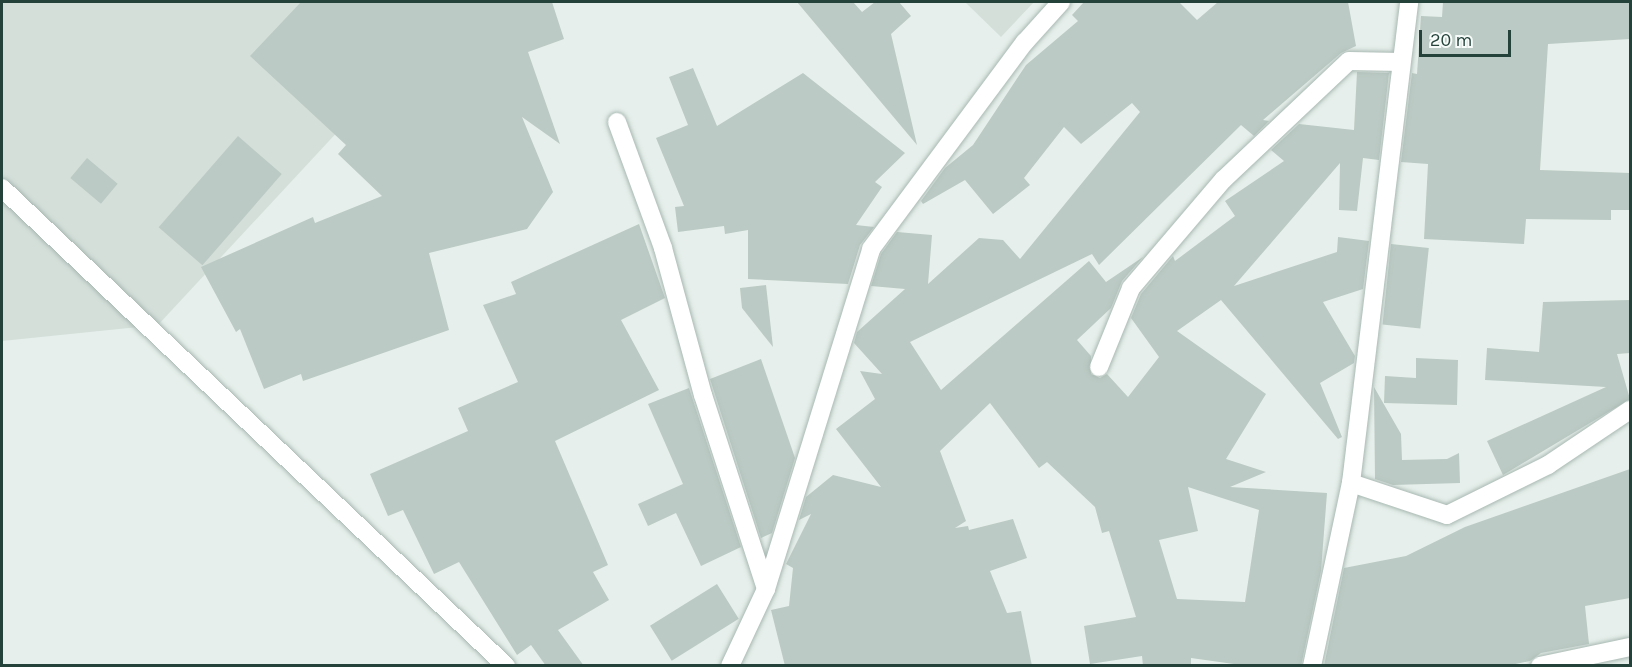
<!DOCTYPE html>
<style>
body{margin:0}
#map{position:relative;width:1632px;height:667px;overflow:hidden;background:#e6efeb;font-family:Karla,sans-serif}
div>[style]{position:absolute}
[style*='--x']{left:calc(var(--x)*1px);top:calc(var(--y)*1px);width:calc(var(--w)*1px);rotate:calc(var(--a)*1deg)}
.built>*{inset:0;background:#d4dfda}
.building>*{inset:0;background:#bbcac4;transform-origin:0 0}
.roads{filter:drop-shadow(0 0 2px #a8b8b2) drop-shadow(0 0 2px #a8b8b2)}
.street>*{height:18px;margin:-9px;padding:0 9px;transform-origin:9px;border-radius:9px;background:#fff}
span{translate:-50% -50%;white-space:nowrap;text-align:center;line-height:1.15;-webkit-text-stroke:6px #f7fbf9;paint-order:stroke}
.frame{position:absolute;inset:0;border:3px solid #24423a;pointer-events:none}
.scale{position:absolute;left:1419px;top:30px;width:92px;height:27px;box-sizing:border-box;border:3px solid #24423a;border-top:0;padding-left:8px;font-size:18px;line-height:21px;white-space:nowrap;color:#24423a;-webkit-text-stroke:4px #f7fbf9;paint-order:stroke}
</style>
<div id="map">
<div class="built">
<div style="clip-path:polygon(2px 2px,458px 2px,158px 325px,2px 341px)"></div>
<div style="clip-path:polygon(965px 2px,1034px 2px,1001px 37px)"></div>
</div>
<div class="building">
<div style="clip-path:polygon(301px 2px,552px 2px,564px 39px,528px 52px,560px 144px,522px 117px,553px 192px,527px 229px,429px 253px,449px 330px,303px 381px,301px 374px,264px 389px,240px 329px,236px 332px,201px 267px,313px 217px,315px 223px,382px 196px,338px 154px,346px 145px,250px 56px)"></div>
<div style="clip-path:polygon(797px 2px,853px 2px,862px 12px,875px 2px,899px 2px,911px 16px,891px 34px,917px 145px)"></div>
<div style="clip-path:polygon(evenodd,1084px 2px,1179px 2px,1197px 20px,1218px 2px,1348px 2px,1356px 46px,1341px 53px,1263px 120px,1269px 121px,1254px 136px,1241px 125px,1099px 265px,1092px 254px,910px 342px,941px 390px,1089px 261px,1106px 282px,1143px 257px,1122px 281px,1111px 308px,1077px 340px,1091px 356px,1091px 374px,1100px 378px,1107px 374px,1128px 397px,1159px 357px,1131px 318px,1141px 294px,1173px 256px,1175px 261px,1235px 216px,1225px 201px,1284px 161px,1271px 150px,1299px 124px,1354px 130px,1357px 72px,1389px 73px,1379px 160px,1363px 158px,1357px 211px,1339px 210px,1340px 163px,1234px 286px,1337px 252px,1338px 237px,1369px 241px,1363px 289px,1323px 302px,1355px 356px,1354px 363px,1320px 383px,1342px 437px,1338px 439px,1221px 300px,1177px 331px,1266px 394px,1226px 459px,1266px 472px,1230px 487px,1327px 493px,1321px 571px,1301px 666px,1248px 666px,1191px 658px,1191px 666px,1143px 666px,1142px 656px,1090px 664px,1084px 626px,1136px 617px,1109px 531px,1102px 533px,1095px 507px,1047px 462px,1039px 468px,990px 403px,940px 451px,966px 521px,955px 528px,968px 526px,969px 530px,1013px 519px,1027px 558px,990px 571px,1007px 613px,1021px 611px,1032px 666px,785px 666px,771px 610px,789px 606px,793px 568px,786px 564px,811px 514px,799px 520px,806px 497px,833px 475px,881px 487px,836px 429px,875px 399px,860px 371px,882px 374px,854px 343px,857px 332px,905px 289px,871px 286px,881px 254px,897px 232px,932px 235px,928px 284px,979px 238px,1003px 240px,1020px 259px,1140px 112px,1132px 103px,1081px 144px,1064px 127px,1024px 178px,1030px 185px,993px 214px,965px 180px,923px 204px,921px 201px,945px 168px,973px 145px,1026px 65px,1078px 21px,1072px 15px,1084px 2px,1188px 487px,1259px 510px,1245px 602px,1177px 599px,1159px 540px,1198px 531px,1188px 487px)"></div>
<div style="clip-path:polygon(1443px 2px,1630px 2px,1630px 39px,1548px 44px,1540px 170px,1630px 173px,1630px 210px,1611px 210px,1611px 220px,1526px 219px,1524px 244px,1424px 239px,1428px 164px,1401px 162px,1412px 73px,1417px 74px,1421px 16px,1442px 17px)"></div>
<div style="clip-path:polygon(693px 68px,717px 126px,803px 73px,905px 153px,875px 182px,882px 187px,856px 225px,874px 227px,860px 245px,848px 284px,748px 279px,748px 230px,725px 234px,724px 226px,678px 232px,675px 207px,684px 206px,656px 138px,688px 125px,669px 77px)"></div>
<div style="left:238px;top:136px;width:58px;height:121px;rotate:41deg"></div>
<div style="left:87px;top:158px;width:40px;height:26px;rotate:40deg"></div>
<div style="clip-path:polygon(639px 224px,665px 298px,621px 320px,659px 390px,555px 441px,608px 565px,593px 572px,609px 600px,558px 630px,584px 666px,546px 666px,531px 645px,517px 655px,459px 562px,434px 574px,403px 510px,388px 516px,370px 474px,468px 431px,458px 408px,518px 382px,483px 305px,516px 294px,511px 282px)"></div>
<div style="left:1391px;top:244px;width:38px;height:81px;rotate:6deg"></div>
<div style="clip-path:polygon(766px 285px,773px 347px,742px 308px,740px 288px)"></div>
<div style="clip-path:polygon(1630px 300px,1630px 353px,1617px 354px,1630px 399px,1503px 475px,1487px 441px,1606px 387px,1485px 380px,1487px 348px,1539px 352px,1543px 302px)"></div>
<div style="clip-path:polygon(1416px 358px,1458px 360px,1457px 405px,1384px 403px,1385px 376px,1416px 378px)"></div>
<div style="clip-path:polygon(761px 359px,795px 458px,772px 533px,761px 538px,710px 379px)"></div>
<div style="clip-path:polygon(1374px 387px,1401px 434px,1402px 460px,1447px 459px,1459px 453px,1460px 483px,1393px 485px,1375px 479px)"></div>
<div style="clip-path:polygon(689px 388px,741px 547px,701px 566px,676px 513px,648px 526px,638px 504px,683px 484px,648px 404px)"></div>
<div style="clip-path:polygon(1630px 469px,1630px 598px,1585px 606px,1589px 644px,1541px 653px,1530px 661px,1506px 666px,1324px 666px,1344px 568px,1406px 556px,1465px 527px)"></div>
<div style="left:717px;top:584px;width:41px;height:79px;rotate:58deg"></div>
</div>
<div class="roads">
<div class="street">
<div style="--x:617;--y:122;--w:134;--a:69.9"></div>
<div style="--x:663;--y:248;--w:152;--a:74.8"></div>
<div style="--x:703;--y:395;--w:204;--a:72"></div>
<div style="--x:2;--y:188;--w:695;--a:43.48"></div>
<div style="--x:1099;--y:367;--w:85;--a:-67.9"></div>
<div style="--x:1131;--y:288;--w:142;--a:-49.6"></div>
<div style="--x:1223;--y:180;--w:173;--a:-43.4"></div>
<div style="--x:1349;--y:61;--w:52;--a:1.1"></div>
<div style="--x:1351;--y:483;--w:101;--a:18.4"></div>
<div style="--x:1447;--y:515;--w:113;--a:-26.3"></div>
<div style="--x:1548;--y:465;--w:99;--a:-33.9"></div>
<div style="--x:730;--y:666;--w:85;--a:-64.9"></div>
<div style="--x:766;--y:589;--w:356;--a:-72.8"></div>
<div style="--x:871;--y:249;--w:258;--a:-53.4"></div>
<div style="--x:1025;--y:42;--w:54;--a:-48"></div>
<div style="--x:1312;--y:666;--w:187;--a:-78"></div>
<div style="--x:1351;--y:483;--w:484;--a:-83.1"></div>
<div style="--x:1540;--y:666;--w:92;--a:-11.9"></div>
</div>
</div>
<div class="frame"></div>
<div class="scale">20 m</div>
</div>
